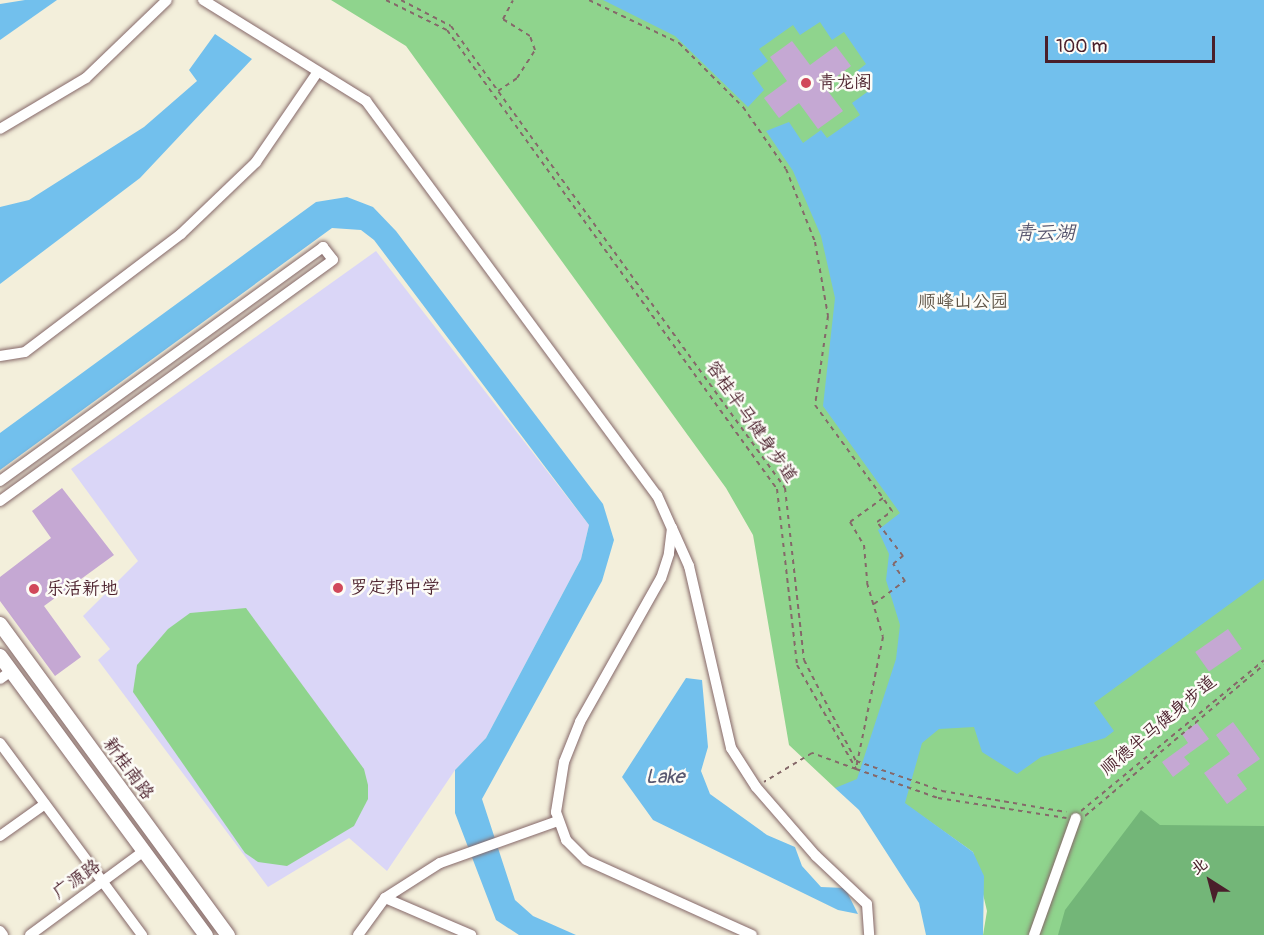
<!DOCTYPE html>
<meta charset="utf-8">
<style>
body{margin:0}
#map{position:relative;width:1264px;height:935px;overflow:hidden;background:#f3efdb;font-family:Pangolin,"LXGW WenKai TC",sans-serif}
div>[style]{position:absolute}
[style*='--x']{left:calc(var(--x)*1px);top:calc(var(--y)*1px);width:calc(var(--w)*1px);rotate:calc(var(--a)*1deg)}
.built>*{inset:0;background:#dad6f7}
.green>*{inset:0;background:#8fd48d}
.forest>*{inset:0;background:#73b678}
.water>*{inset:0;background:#72c0ed}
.building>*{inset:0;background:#c5a8d3;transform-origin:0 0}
.path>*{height:2px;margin-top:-1px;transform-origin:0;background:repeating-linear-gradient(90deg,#856869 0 4.5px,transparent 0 9px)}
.roads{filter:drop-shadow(0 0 2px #856869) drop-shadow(0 0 2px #856869)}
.minor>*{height:10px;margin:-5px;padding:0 5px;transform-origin:5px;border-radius:5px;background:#fff}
.major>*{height:14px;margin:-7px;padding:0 7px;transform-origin:7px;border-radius:7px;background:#fff}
.dots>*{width:16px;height:16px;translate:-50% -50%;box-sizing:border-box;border:3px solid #fdfcf7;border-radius:50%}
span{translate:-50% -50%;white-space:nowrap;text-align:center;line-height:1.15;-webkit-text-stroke:5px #fdfcf7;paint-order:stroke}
.poi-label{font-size:18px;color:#4a1f2b}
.left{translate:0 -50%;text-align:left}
.park-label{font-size:18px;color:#5f5548}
.street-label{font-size:18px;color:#4a1f2b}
.water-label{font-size:20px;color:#58576f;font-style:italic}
.north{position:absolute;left:1180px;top:851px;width:60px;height:60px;-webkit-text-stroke:4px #fdfcf7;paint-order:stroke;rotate:324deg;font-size:16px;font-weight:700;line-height:24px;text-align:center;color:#4a1f2b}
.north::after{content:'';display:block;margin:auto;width:21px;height:27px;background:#4a1f2b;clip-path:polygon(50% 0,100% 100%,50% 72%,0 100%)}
.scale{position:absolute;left:1045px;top:36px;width:170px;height:27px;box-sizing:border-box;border:3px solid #4a1f2b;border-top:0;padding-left:8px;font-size:18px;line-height:21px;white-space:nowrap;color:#4a1f2b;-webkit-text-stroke:4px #fdfcf7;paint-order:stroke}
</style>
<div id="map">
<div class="built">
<div style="clip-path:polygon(376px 251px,589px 525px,581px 559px,486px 738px,455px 770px,387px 871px,349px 838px,268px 887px,98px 660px,110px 649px,83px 616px,138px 561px,71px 469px)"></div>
</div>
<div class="green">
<div style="clip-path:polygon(331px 0,1264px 0,1264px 935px,983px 935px,987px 911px,973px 852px,905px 804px,835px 788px,789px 745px,753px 535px,726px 488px,406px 46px)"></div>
<div style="clip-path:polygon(246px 608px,364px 769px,368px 785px,368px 799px,354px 826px,287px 866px,258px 862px,245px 853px,133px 692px,137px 665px,168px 629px,190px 613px)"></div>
</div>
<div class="forest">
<div style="clip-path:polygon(1141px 810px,1160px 825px,1264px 826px,1264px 935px,1058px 935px,1065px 910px)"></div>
</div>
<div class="water">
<div style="clip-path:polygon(25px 0,57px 0,0 40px,0 4px)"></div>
<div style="clip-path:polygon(603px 0,1264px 0,1264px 579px,1094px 703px,1114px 731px,1105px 738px,1041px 757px,1017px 774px,982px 752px,974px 727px,939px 729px,922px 743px,905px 803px,973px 852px,984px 876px,983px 935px,926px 935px,919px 903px,859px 810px,835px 788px,857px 779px,896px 659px,900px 625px,886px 580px,889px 554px,878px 530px,900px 513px,823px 406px,835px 298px,821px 236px,793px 171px,766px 131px,789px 122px,803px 143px,821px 130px,827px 138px,860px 115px,852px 103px,870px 90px,857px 71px,866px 64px,844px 32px,832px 40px,820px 22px,800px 35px,793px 25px,759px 49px,768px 61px,752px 73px,764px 90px,748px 107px,675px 36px)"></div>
<div style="clip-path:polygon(215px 34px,252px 59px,140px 178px,0 284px,0 207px,29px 200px,144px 127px,197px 81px,189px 70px)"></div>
<div style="clip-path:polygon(347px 197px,373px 207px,396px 231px,603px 504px,614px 540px,602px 581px,482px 799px,515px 900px,533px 916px,576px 935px,519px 935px,496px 920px,455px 813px,455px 770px,486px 738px,581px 559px,589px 525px,374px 240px,361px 230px,332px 228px,0 470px,0 433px,316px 202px)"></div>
<div style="clip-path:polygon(686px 678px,702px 680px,708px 747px,701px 771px,710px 794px,767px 835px,795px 847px,802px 866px,821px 887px,845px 888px,858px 914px,838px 910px,653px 820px,622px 777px)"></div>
</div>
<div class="building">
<div style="clip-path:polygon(792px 41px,810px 65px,836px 46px,851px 66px,824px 86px,843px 111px,818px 129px,799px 103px,779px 118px,764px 98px,787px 81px,770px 57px)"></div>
<div style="clip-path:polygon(62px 488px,114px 555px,44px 606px,81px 657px,55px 676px,0 601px,0 577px,51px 538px,32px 511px)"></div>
<div style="left:1228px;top:629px;width:24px;height:40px;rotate:55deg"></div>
<div style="clip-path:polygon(1233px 722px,1260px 759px,1237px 775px,1247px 789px,1227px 804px,1204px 773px,1230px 754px,1216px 735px)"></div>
<div style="clip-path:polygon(1197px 723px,1209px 739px,1184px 757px,1190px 764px,1173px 777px,1162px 762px,1188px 743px,1182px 734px)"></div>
</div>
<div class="path">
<div style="--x:386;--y:0;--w:68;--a:26.2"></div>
<div style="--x:447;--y:30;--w:565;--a:54.29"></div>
<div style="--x:777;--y:489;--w:177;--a:83.5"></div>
<div style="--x:797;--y:665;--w:120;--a:60.4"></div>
<div style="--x:856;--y:769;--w:87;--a:19.5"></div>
<div style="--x:938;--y:798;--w:130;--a:8.9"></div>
<div style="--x:401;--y:0;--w:56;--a:27.5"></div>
<div style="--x:451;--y:26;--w:570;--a:54.14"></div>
<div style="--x:785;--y:488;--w:173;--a:83.7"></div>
<div style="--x:804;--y:660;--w:114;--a:62.8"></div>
<div style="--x:856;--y:761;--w:91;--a:19.2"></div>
<div style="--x:942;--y:791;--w:126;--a:9.6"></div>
<div style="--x:589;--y:0;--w:100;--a:25.5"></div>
<div style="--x:679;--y:43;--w:91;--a:45"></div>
<div style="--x:743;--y:107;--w:75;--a:55.3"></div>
<div style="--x:786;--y:169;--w:79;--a:68.3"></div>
<div style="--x:815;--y:242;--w:75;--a:80"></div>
<div style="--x:828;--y:316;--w:90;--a:98.3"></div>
<div style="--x:815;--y:405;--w:115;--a:53.8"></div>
<div style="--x:883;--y:498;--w:41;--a:144"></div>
<div style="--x:850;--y:522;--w:27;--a:59"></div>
<div style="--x:864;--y:545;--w:38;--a:85"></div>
<div style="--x:867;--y:583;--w:56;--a:73.5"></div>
<div style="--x:883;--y:637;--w:135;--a:101.6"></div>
<div style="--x:856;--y:769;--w:47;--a:-160"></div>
<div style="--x:812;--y:753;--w:56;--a:148.9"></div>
<div style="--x:498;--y:91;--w:23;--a:-34"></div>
<div style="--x:517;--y:78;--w:33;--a:-57"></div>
<div style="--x:535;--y:50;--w:15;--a:-110"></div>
<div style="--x:530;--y:36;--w:32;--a:-148"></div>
<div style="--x:503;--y:19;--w:21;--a:-62"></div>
<div style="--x:874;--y:604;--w:39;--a:-37"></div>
<div style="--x:905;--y:581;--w:21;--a:-125"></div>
<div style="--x:893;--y:564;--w:13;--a:-39"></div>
<div style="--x:903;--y:556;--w:43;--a:-127.4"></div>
<div style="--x:877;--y:522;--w:19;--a:-36"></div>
<div style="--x:892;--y:511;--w:16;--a:-125"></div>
<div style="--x:1081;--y:811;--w:237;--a:-39.5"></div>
<div style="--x:1085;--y:816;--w:234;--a:-40.2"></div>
</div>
<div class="roads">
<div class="minor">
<div style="--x:203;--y:0;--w:192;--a:31.8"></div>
<div style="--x:366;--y:101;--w:490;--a:53.6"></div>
<div style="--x:657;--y:495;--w:36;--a:66"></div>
<div style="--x:672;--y:528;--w:26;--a:97"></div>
<div style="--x:669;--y:554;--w:25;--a:108"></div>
<div style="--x:661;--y:578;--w:165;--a:119.4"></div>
<div style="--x:580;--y:722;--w:43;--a:111.8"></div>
<div style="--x:564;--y:762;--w:51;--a:99.1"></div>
<div style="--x:556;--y:812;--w:30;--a:70"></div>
<div style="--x:566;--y:840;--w:28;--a:45"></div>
<div style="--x:586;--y:860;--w:182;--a:24.3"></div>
<div style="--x:0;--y:129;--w:100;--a:-30.7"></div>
<div style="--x:86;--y:78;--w:112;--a:-43.9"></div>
<div style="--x:0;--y:356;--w:25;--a:-9"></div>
<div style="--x:25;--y:352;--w:196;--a:-37.1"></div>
<div style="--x:181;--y:234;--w:104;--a:-43.8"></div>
<div style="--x:256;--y:162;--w:108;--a:-55.6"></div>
<div style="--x:0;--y:481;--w:399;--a:-35.9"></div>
<div style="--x:323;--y:247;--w:16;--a:52"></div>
<div style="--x:333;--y:260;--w:411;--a:144.1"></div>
<div style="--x:672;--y:528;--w:42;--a:65.9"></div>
<div style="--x:689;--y:566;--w:187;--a:77"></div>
<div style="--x:731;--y:748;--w:46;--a:57.3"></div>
<div style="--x:756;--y:787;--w:91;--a:49"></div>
<div style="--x:816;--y:856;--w:70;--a:43.3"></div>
<div style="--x:867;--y:904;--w:31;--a:86"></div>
<div style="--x:0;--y:679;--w:14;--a:-36"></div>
<div style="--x:0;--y:743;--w:239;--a:53.5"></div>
<div style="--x:0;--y:836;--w:55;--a:-35.4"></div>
<div style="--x:385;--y:898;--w:94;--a:23.3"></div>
<div style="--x:0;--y:931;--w:5;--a:53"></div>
<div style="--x:30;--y:935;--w:142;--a:-36.4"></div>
<div style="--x:358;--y:935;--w:46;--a:-53.9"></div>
<div style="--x:385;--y:898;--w:65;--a:-32.5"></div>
<div style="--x:440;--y:863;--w:125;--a:-19.6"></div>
<div style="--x:1034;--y:935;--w:124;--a:-70.3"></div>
</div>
<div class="major">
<div style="--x:0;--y:624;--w:386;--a:53.8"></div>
<div style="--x:0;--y:656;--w:347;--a:53.6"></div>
</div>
</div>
<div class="dots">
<div style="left:806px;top:83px;background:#d1495b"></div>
<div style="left:338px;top:588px;background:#d1495b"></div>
<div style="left:34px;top:589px;background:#d1495b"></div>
</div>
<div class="poi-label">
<span class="left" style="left:818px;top:83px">青龙阁</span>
<span class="left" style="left:350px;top:588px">罗定邦中学</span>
<span class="left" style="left:46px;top:589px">乐活新地</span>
</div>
<div class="park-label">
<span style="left:963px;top:302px">顺峰山公园</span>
</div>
<div class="street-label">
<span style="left:751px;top:422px;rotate:55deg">容桂半马健身步道</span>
<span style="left:1159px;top:726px;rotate:-40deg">顺德半马健身步道</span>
<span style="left:128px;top:769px;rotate:54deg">新桂南路</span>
<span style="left:77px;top:880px;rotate:-36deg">广源路</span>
</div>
<div class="water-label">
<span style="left:1045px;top:232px">青云湖</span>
<span style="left:665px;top:776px">Lake</span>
</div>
<div class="north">北</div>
<div class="scale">100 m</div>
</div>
